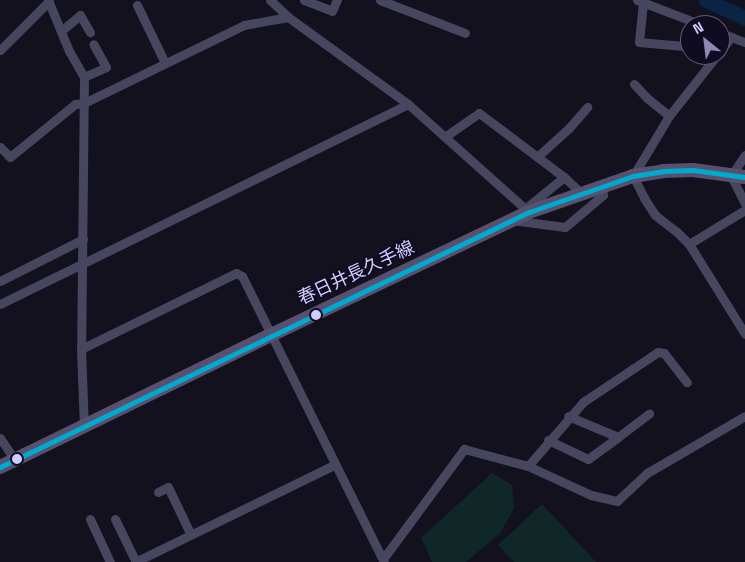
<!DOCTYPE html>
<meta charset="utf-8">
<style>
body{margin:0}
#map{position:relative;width:745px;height:562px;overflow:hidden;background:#12111d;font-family:"Space Grotesk","Noto Sans JP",sans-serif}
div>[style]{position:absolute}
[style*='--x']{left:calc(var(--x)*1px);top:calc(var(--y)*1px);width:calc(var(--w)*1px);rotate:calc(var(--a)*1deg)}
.green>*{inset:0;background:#0f2827}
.river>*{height:15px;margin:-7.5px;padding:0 7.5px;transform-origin:7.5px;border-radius:7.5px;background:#0c2443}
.minor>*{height:9px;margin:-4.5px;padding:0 4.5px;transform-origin:4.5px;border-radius:4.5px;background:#46465e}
.primary>*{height:14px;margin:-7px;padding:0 7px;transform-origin:7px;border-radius:7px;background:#59506f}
.bus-1>*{height:5px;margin:-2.5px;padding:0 2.5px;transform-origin:2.5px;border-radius:2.5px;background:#00a9ce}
.dots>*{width:14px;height:14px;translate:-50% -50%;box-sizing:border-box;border:2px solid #0f0c22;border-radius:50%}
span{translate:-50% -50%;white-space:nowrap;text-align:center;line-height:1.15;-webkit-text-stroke:4px #0f0c22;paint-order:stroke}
.street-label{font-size:18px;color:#cfcdff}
.north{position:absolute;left:680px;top:15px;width:50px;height:50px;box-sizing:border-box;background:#0f0c22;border:1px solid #5c597a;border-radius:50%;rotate:331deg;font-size:14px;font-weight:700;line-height:20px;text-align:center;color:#cfcdff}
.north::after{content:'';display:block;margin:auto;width:18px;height:22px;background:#8d8bb0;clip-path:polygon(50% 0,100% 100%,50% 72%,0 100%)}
</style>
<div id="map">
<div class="green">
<div style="clip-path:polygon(492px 473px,512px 485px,514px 508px,501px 532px,466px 562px,432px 562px,421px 538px)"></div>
<div style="clip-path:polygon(542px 504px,596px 562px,514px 562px,498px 545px)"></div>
</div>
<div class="river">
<div style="--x:706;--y:0;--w:43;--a:24.8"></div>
</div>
<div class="minor">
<div style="--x:48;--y:0;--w:55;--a:67.6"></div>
<div style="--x:69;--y:51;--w:30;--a:60"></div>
<div style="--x:84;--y:77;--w:272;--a:90.6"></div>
<div style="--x:81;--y:349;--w:78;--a:87.8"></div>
<div style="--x:270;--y:0;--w:25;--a:43"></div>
<div style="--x:288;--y:17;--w:148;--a:35.9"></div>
<div style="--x:408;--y:104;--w:162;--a:41.8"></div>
<div style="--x:304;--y:0;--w:30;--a:21"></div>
<div style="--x:332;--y:11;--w:12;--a:-66"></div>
<div style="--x:380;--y:0;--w:91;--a:21.2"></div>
<div style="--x:637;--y:0;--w:70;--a:21"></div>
<div style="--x:643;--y:3;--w:39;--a:96"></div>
<div style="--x:639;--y:42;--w:45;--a:5.1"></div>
<div style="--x:684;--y:46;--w:18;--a:-71"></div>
<div style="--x:137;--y:5;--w:64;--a:64.2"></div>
<div style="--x:61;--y:31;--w:25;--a:-40"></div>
<div style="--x:80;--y:15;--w:20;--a:60"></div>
<div style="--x:720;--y:33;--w:27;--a:20"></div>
<div style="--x:0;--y:50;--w:69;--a:-45"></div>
<div style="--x:720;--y:52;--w:19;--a:-54"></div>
<div style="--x:717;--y:55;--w:78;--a:128.2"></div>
<div style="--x:669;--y:116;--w:70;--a:121"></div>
<div style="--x:633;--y:176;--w:25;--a:63"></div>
<div style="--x:644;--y:198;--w:20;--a:57"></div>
<div style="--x:655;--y:215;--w:28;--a:38"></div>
<div style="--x:677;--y:232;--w:17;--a:45"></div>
<div style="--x:689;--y:244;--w:106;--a:58.1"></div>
<div style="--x:84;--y:77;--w:24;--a:-24"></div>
<div style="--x:106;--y:67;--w:26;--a:-119"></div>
<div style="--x:634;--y:84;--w:19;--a:47"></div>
<div style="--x:647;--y:98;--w:28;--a:39"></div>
<div style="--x:446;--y:136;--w:40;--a:-34.9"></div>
<div style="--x:479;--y:113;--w:106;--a:37"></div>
<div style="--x:564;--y:177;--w:49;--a:140.8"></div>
<div style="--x:0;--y:147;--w:14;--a:45"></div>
<div style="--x:10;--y:157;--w:84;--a:-39.2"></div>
<div style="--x:75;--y:104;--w:9;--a:-6"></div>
<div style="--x:84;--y:103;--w:178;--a:-26"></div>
<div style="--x:244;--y:25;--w:45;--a:-10.3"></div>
<div style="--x:745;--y:155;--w:25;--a:124"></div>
<div style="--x:731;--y:176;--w:30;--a:63"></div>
<div style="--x:538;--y:156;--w:42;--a:-42.1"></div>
<div style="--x:569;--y:128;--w:28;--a:-49"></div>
<div style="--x:564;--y:177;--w:25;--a:43"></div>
<div style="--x:512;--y:220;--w:53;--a:7.5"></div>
<div style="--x:565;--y:227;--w:50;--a:-40.1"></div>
<div style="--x:603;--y:195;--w:8;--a:-104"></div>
<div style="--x:689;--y:244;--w:66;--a:-31.3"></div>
<div style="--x:0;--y:281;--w:93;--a:-26.8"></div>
<div style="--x:0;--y:304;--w:454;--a:-26.1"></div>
<div style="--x:81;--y:349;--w:173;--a:-26.1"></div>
<div style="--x:236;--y:273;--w:7;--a:27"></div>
<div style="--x:242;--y:276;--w:319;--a:63.6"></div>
<div style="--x:618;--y:437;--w:39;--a:-37"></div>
<div style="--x:0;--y:438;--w:27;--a:56"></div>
<div style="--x:548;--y:440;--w:44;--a:25.4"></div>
<div style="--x:588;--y:459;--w:37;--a:-36"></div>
<div style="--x:618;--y:437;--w:54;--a:-157.2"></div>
<div style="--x:528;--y:466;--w:84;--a:-49.3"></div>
<div style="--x:583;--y:402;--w:90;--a:-33.7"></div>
<div style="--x:658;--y:352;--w:6;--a:9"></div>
<div style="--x:664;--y:353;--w:37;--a:52"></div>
<div style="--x:158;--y:492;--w:11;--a:-27"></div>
<div style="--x:168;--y:487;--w:53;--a:64.4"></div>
<div style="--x:90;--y:519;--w:47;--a:65.1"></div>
<div style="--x:115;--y:519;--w:48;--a:64"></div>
<div style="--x:383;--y:559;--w:137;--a:-53.6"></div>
<div style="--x:464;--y:449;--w:66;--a:14.9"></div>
<div style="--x:528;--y:466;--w:69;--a:24.7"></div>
<div style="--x:591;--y:495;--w:27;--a:13"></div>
<div style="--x:617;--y:501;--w:41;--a:-43"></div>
<div style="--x:647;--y:473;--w:113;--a:-30.2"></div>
<div style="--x:135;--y:562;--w:221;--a:-26"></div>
</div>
<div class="primary">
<div style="--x:0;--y:467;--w:301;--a:-26"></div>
<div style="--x:271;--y:335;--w:286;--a:-25.5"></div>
<div style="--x:529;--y:212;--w:110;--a:-19.1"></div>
<div style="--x:633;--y:176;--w:30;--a:-9"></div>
<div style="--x:663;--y:171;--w:30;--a:-2"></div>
<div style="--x:693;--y:170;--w:52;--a:7.7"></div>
</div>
<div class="bus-1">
<div style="--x:0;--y:467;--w:587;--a:-25.74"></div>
<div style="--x:529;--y:212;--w:110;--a:-19.1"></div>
<div style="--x:633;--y:176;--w:30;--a:-9"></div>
<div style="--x:663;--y:171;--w:30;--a:-2"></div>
<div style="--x:693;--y:170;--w:52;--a:7.7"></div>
</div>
<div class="dots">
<div style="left:316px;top:315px;background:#cfcdff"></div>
<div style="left:17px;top:459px;background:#cfcdff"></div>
</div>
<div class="street-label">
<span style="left:356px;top:273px;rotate:-25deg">春日井長久手線</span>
</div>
<div class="north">N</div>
</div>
